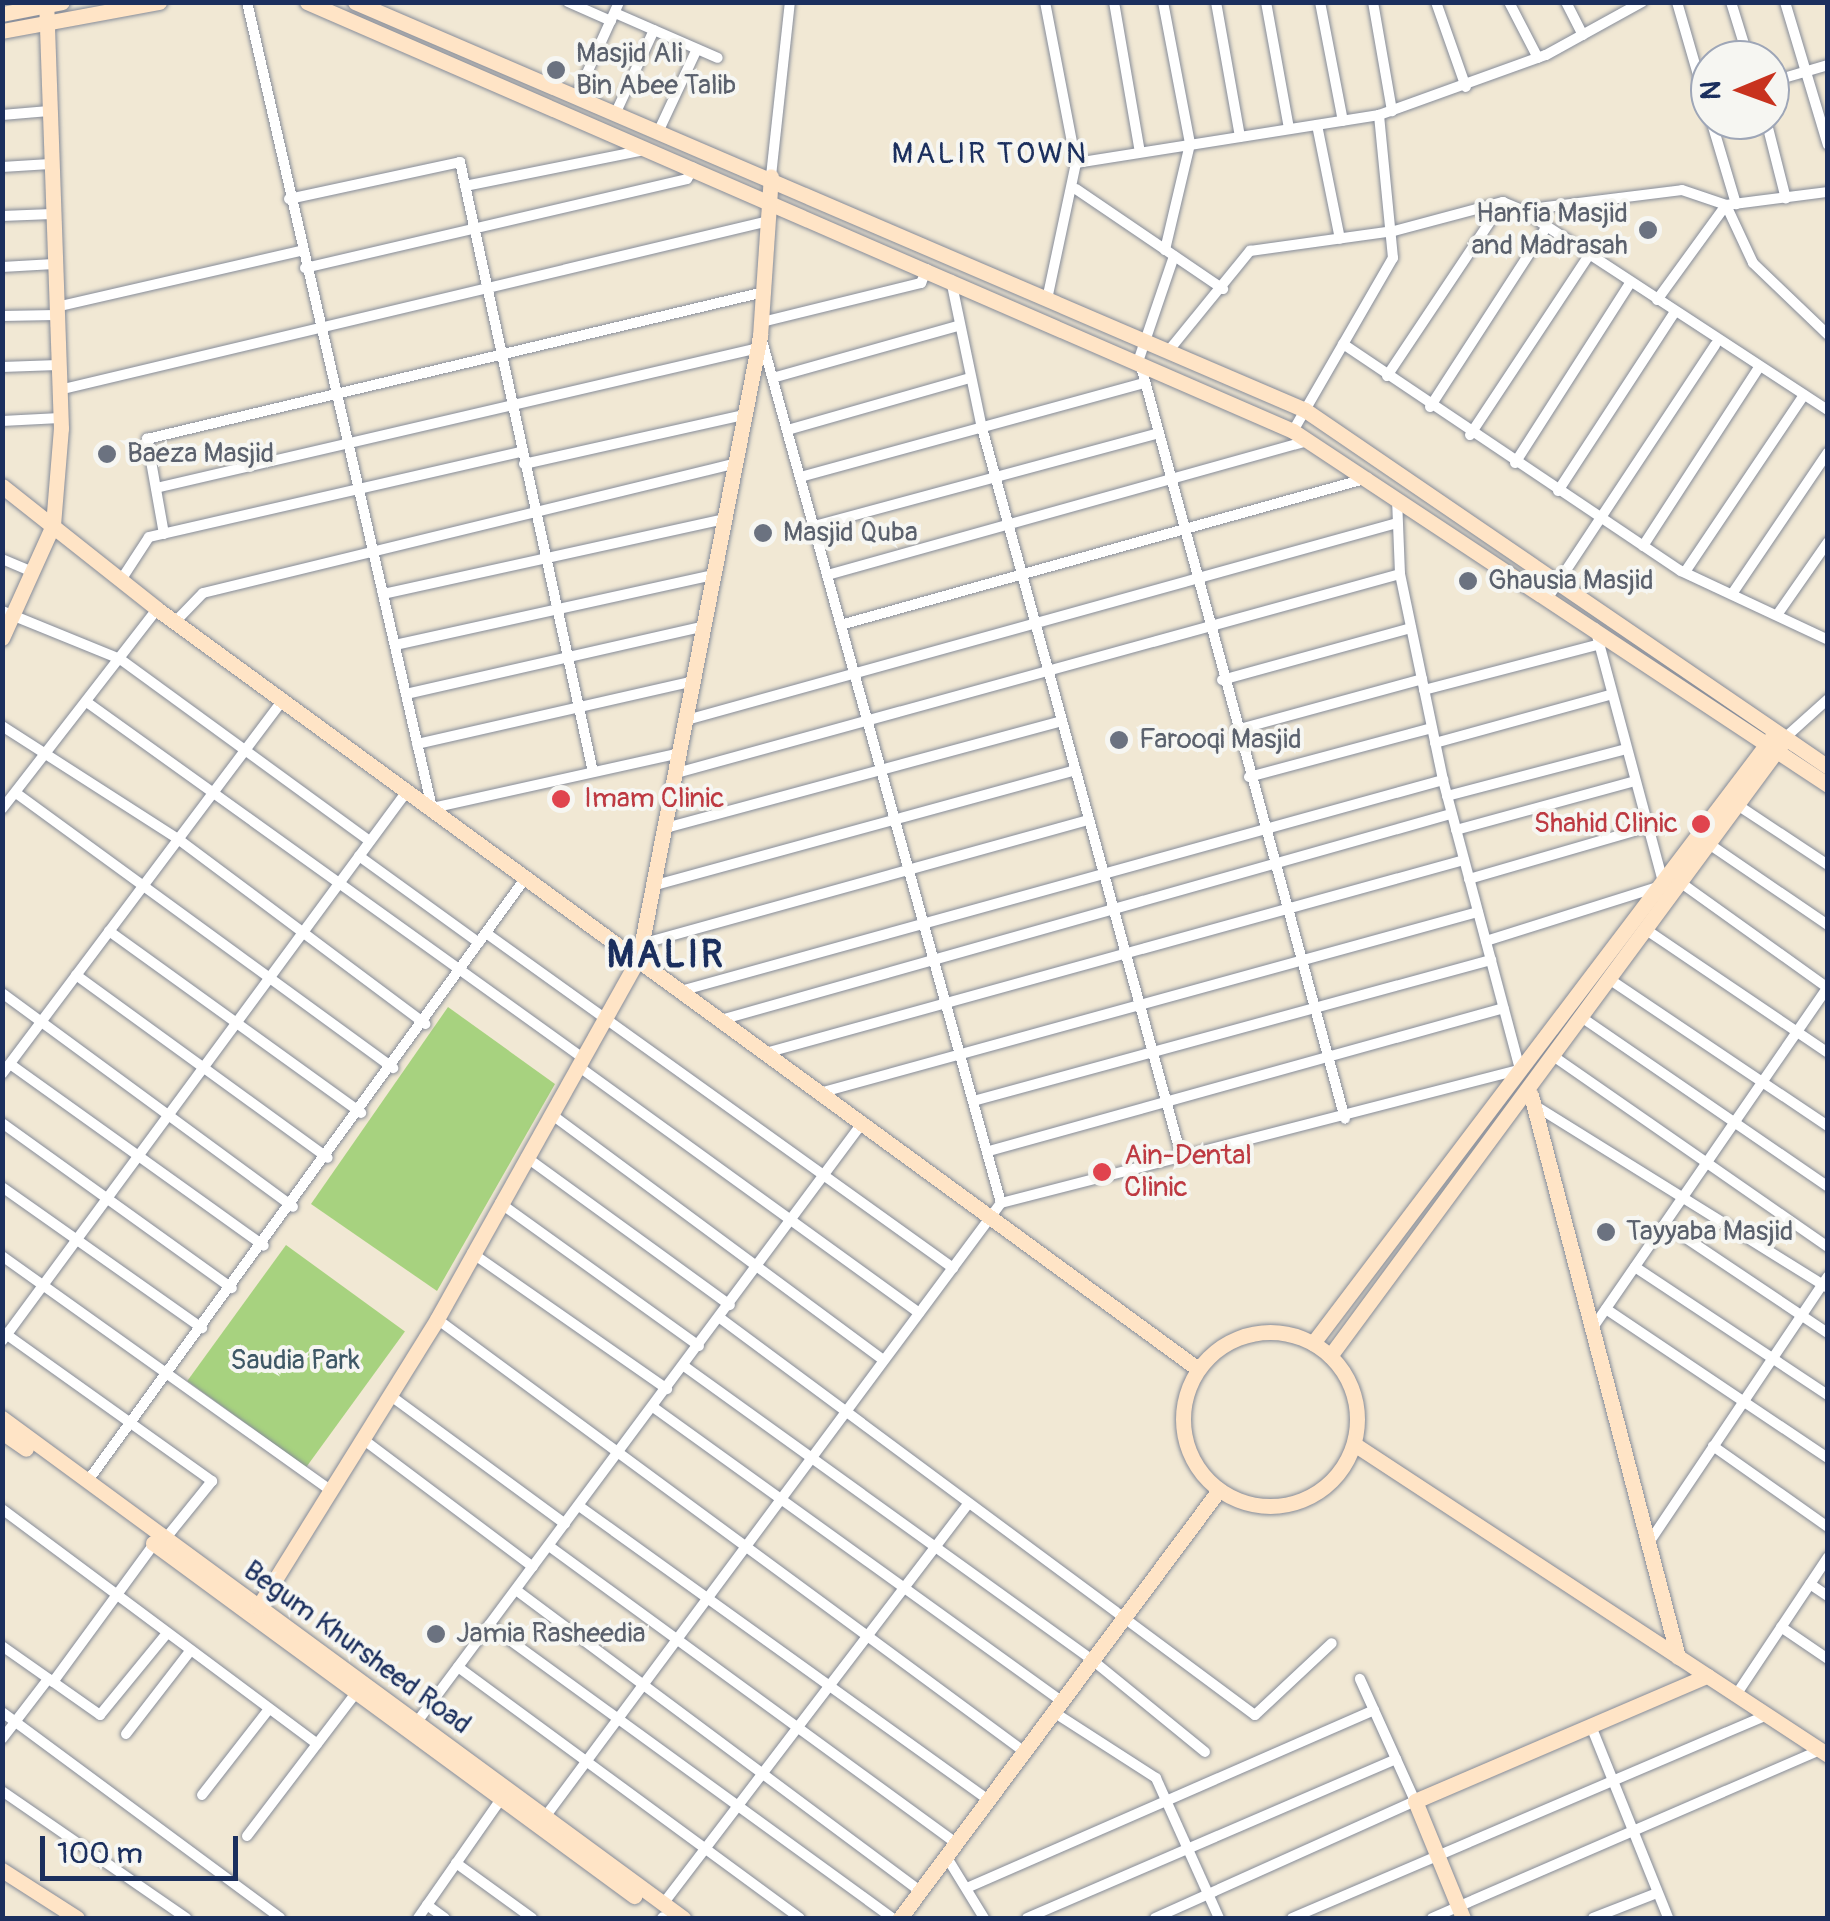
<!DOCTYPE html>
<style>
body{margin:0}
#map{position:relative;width:1830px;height:1921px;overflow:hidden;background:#f1e8d4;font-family:Pangolin,sans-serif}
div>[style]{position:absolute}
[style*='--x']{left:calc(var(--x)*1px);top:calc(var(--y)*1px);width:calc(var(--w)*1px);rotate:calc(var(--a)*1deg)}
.green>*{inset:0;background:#a7d27f;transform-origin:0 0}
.roads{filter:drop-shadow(0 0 2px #868c99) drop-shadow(0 0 2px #868c99)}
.street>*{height:10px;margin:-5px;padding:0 5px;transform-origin:5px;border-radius:5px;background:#fff}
.secondary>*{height:15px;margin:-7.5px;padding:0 7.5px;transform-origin:7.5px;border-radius:7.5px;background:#ffe4c6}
.secondary>.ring{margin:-7.5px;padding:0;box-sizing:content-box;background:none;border:15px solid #ffe4c6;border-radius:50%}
.dots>*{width:28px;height:28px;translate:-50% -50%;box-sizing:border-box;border:5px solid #f6f6f2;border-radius:50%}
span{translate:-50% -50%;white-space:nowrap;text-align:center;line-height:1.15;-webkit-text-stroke:8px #f6f6f2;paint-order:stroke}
.worship-label{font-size:28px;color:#5b616d}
.left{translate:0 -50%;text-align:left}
.right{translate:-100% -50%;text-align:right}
.health-label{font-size:28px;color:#be3a42}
.park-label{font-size:28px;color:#3e5866}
.street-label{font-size:28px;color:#1b2f5e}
.neighbourhood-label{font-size:30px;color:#1b2f5e;letter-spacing:2.5px}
.district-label{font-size:38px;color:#1b2f5e;font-weight:700;letter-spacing:2.5px}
.frame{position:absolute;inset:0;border:5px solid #1b2f5e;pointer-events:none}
.north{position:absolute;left:1690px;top:40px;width:100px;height:100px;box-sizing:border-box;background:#f6f6f2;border:2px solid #9ea6b7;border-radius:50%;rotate:269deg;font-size:28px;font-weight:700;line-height:40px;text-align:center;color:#1b2f5e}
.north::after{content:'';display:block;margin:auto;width:35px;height:45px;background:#c8321e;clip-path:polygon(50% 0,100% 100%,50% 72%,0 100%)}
.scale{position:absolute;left:40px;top:1836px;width:198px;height:45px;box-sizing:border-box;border:5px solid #1b2f5e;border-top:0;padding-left:12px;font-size:30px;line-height:35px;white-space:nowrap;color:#1b2f5e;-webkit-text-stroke:8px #f6f6f2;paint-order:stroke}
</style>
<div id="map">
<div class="green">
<div style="clip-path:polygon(448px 1007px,555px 1084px,437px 1291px,311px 1204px)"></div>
<div style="left:286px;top:1245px;width:147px;height:168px;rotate:36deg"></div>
</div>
<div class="roads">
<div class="street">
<div style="--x:247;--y:2;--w:827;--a:77.07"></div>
<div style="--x:432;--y:808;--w:250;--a:-12.5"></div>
<div style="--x:568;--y:2;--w:47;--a:23.8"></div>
<div style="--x:1045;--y:2;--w:164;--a:79.1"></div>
<div style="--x:1076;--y:163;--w:139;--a:102"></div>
<div style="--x:1114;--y:2;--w:152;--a:80.2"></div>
<div style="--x:1163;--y:2;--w:145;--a:79.2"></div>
<div style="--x:1190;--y:144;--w:109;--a:103.3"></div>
<div style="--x:1216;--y:2;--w:137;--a:79.9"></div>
<div style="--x:1266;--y:2;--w:129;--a:79.7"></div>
<div style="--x:1320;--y:2;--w:121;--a:79.1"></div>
<div style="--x:1373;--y:2;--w:111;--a:80.1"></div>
<div style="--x:1436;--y:2;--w:90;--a:70.6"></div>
<div style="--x:1509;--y:2;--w:63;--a:62.6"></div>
<div style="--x:1566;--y:2;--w:37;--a:63"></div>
<div style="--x:1677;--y:2;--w:119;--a:73.9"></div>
<div style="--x:1731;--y:2;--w:61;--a:72.8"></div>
<div style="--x:1785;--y:2;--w:149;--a:73.3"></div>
<div style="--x:615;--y:13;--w:112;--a:23.6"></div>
<div style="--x:1770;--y:82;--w:60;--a:-16.3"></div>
<div style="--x:578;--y:93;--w:100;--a:-65.7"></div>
<div style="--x:617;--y:110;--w:88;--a:-65.2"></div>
<div style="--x:2;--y:115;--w:47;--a:-4.9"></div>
<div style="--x:1711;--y:120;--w:88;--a:73.4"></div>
<div style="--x:1766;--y:120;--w:81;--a:75.8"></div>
<div style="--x:1317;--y:125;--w:116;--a:78.6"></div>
<div style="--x:660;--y:128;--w:87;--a:-64.9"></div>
<div style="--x:1076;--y:163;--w:307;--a:-9"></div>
<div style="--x:1379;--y:115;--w:177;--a:-19.8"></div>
<div style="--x:1546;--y:55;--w:110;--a:-28.9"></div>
<div style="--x:2;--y:167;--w:48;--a:-3.6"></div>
<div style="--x:771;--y:176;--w:175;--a:-83.8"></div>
<div style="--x:465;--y:186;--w:184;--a:-11.3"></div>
<div style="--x:1076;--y:189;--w:178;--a:34.2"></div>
<div style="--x:289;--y:199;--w:175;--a:-12.2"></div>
<div style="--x:460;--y:162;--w:624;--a:77.7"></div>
<div style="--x:1522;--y:210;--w:366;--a:33.2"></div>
<div style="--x:2;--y:216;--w:50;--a:-2.3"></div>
<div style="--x:1174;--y:256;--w:109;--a:108.8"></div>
<div style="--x:1139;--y:359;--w:787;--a:74.83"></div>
<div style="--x:2;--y:267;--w:52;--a:-3.3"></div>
<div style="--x:305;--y:268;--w:392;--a:-13.1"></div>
<div style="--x:687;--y:179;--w:13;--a:-61"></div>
<div style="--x:951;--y:280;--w:151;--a:78.2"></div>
<div style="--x:982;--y:428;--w:758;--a:74.7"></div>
<div style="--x:1657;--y:300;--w:117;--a:-54"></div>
<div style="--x:1726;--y:205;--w:64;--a:65"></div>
<div style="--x:1753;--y:263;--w:104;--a:43.8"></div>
<div style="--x:56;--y:307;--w:251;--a:-12.9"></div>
<div style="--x:2;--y:316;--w:54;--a:-1.1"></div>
<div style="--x:762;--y:322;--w:164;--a:-13.8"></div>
<div style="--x:921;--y:283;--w:15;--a:-67"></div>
<div style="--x:1343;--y:344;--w:407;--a:33.9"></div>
<div style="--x:1681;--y:571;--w:162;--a:25.1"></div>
<div style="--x:1170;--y:349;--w:127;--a:-50.8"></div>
<div style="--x:1250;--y:251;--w:145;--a:-7.9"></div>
<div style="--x:1394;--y:231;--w:113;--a:-14.9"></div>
<div style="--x:1503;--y:202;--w:21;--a:23"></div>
<div style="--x:1522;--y:210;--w:161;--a:-7.1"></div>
<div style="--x:1682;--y:190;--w:46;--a:18.8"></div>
<div style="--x:1726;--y:205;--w:103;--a:-7.3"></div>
<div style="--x:2;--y:367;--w:56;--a:-2"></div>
<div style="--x:1387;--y:376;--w:209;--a:-56.3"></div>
<div style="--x:776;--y:377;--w:189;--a:-15.7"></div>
<div style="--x:59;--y:390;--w:730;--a:-13.39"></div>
<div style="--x:1430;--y:407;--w:210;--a:-57.1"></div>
<div style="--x:2;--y:421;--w:58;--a:-3"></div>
<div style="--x:791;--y:429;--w:186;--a:-15.9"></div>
<div style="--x:1293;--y:431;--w:200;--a:-60"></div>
<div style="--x:1393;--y:258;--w:144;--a:-95.6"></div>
<div style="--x:1470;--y:435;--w:214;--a:-56.5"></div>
<div style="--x:1515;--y:463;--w:214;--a:-57.4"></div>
<div style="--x:524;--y:464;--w:229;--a:-12.6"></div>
<div style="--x:804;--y:476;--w:353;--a:-15.3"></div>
<div style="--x:156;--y:488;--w:618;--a:-13.09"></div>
<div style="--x:1558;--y:491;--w:212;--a:-56.9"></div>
<div style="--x:1397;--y:499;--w:75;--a:87.7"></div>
<div style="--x:1400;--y:574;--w:210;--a:78.2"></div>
<div style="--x:1443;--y:780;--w:299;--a:75.1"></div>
<div style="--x:818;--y:525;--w:352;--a:-15.1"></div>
<div style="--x:164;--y:534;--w:97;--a:-100.1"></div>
<div style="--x:147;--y:439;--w:634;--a:-13.4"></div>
<div style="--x:1643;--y:546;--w:211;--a:-57"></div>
<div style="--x:2;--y:559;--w:33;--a:23"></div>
<div style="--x:1685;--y:572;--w:213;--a:-56.1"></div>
<div style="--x:831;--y:574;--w:494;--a:-15.6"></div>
<div style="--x:121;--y:580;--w:51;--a:-56.9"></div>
<div style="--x:149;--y:537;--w:382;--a:-12.9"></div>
<div style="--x:383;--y:594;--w:350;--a:-12.4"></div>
<div style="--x:1732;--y:594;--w:171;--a:-55.9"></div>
<div style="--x:1549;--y:596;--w:301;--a:-56.5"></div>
<div style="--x:2;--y:611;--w:127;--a:22.1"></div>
<div style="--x:120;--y:659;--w:309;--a:36.1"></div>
<div style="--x:1777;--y:615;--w:89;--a:-55.1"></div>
<div style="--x:175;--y:622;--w:40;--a:-46"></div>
<div style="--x:203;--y:593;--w:550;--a:-13.68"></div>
<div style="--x:844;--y:624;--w:544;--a:-15.57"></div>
<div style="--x:1595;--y:628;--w:267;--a:75"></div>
<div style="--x:395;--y:645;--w:326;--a:-12.4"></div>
<div style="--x:1222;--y:680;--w:196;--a:-15.4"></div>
<div style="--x:1424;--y:690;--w:179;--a:-14.6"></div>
<div style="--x:406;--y:694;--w:303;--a:-12.8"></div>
<div style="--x:88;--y:703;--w:609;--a:35.65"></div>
<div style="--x:683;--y:721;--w:741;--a:-15.5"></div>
<div style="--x:2;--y:726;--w:209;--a:32.7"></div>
<div style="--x:178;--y:839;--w:309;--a:36.8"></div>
<div style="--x:1236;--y:730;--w:193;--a:-15.3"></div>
<div style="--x:1788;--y:735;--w:54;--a:-42"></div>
<div style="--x:1435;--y:743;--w:180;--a:-15.4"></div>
<div style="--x:417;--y:744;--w:281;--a:-12.8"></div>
<div style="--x:673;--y:774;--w:754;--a:-15.38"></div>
<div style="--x:1249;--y:777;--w:189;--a:-15"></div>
<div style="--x:16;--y:793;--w:467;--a:36.1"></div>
<div style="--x:1447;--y:796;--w:181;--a:-14.7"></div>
<div style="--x:1739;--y:806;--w:107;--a:33.5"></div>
<div style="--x:2;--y:809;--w:253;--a:-52.2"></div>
<div style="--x:662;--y:829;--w:413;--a:-15.1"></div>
<div style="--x:1456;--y:830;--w:181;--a:-15.3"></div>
<div style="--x:1712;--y:846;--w:140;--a:34.3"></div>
<div style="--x:359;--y:856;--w:148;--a:35.9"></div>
<div style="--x:1469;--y:879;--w:183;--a:-16.2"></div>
<div style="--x:1684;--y:885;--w:177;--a:35.6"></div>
<div style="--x:652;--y:886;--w:439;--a:-15.3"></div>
<div style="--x:109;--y:931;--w:311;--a:35.8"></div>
<div style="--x:1648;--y:931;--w:217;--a:34.1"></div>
<div style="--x:486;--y:933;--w:575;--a:35.65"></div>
<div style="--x:1486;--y:941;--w:179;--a:-17.5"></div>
<div style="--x:641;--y:944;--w:465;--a:-15.5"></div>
<div style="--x:76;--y:975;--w:311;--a:36"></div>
<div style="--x:1612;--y:981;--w:260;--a:33.9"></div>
<div style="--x:684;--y:990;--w:788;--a:-15.47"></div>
<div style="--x:2;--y:993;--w:361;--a:36.3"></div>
<div style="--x:724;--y:1019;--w:755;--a:-15.75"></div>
<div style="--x:1584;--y:1019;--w:296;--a:34.5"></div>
<div style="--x:769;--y:1052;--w:721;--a:-15.44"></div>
<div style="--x:1556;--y:1058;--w:331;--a:34.8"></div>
<div style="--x:10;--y:1064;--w:312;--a:35.6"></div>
<div style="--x:578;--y:1066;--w:421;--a:35.9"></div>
<div style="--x:2;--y:1074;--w:468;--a:-53.1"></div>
<div style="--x:823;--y:1092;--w:679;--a:-15.37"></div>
<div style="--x:977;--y:1100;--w:533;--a:-15.24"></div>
<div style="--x:1534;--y:1105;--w:346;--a:31.9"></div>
<div style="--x:551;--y:1114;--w:413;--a:36.5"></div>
<div style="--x:2;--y:1123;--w:283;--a:35.7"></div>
<div style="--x:989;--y:1151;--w:534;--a:-15.52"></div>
<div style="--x:526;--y:1157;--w:252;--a:36"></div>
<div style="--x:2;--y:1187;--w:245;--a:35.2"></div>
<div style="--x:500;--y:1203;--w:245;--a:35.7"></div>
<div style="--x:1001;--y:1203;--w:538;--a:-14.42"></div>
<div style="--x:1665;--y:1224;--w:196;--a:33.8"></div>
<div style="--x:472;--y:1253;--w:238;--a:34.9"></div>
<div style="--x:2;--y:1256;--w:405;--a:35.5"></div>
<div style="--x:1635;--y:1267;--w:232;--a:33.6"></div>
<div style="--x:1606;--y:1309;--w:267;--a:33.9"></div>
<div style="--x:720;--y:1318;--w:666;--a:36.58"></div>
<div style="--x:1255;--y:1715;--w:105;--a:-43.1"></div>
<div style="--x:437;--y:1319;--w:727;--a:36.38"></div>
<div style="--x:1594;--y:1326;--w:412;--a:-55.4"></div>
<div style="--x:3;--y:1332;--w:257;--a:35.5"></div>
<div style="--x:212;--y:1481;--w:75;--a:129"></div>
<div style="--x:2;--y:1341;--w:684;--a:-53.62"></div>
<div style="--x:684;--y:1366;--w:501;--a:35.75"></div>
<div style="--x:1091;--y:1659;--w:147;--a:39.2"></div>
<div style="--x:391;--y:1396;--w:216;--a:36.3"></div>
<div style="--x:653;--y:1407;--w:501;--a:35.75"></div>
<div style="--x:364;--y:1440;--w:211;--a:36.9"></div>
<div style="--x:1713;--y:1446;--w:141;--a:35.2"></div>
<div style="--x:87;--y:1482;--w:749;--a:-54.02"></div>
<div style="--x:579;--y:1506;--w:502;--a:35.68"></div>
<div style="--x:2;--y:1509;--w:393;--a:36.7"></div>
<div style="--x:1650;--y:1541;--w:319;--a:-56.1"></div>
<div style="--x:549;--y:1546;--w:504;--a:36.12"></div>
<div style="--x:1810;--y:1584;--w:22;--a:34"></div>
<div style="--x:516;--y:1590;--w:504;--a:36.69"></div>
<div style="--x:489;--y:1625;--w:498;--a:36"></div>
<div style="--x:1781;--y:1627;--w:57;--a:34.2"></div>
<div style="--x:2;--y:1646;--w:120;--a:35.1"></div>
<div style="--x:100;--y:1715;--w:106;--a:-50.7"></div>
<div style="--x:458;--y:1667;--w:424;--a:36.3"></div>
<div style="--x:53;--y:1682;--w:171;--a:-53.8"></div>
<div style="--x:1736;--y:1695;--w:166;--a:-56.3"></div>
<div style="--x:1052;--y:1711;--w:124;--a:32.8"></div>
<div style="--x:1156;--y:1778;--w:154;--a:65.8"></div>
<div style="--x:2;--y:1712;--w:346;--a:36.5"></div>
<div style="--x:417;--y:1722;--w:748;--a:-53.38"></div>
<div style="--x:1591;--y:1726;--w:207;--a:68.1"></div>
<div style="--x:126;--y:1734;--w:106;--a:-52.3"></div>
<div style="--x:2;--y:1739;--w:76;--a:-52.5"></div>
<div style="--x:2;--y:1791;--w:224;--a:34.6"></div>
<div style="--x:202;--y:1795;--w:109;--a:-52.1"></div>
<div style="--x:545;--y:1817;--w:765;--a:-53.4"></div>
<div style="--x:1001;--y:1203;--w:899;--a:-105.49"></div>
<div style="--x:247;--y:1836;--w:180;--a:-52.7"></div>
<div style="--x:946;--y:1856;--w:73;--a:58.5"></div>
<div style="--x:456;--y:1863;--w:94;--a:35.9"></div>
<div style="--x:969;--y:1887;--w:442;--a:-23.6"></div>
<div style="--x:663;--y:1904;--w:503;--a:-52.67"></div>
<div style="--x:427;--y:1905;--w:22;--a:36"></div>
<div style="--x:418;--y:1918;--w:145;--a:-55.1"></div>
<div style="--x:662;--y:1918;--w:1;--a:-45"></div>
<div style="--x:1027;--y:1918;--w:402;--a:-23.3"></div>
<div style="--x:1155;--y:1918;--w:285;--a:-24.2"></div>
<div style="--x:1415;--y:1801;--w:134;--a:-114.3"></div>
<div style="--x:1292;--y:1918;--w:517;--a:-23.14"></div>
<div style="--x:1432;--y:1918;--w:423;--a:-23.4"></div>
<div style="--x:1593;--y:1918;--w:69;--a:-21.3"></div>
</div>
<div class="secondary">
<div style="--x:307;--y:2;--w:1075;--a:23.51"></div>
<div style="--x:1293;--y:431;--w:642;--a:33.49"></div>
<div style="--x:355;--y:2;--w:1034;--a:23.24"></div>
<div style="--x:1305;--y:410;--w:633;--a:34.32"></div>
<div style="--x:2;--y:14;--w:61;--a:-11.3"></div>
<div style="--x:2;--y:31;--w:160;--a:-10.5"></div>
<div style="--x:2;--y:486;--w:198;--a:38.4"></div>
<div style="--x:157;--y:609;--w:1289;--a:36.13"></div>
<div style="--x:2;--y:638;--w:124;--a:-65.7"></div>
<div style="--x:53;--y:525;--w:97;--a:-85.3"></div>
<div style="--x:61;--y:428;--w:423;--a:-92"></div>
<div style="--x:1531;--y:1095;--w:581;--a:75.34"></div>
<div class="ring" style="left:1183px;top:1332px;width:159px;height:159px"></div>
<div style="--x:1313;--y:1343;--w:760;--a:-52.86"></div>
<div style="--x:1330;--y:1356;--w:763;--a:-53.58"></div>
<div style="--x:2;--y:1418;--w:845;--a:36.29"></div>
<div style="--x:2;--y:1432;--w:29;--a:35"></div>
<div style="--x:1354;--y:1444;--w:567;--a:33.27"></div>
<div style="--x:153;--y:1543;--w:597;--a:36.27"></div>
<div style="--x:258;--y:1607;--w:339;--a:-58.1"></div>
<div style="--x:437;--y:1319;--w:415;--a:-60.8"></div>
<div style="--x:639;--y:957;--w:633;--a:-78.97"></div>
<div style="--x:760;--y:336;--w:160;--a:-86.1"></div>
<div style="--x:2;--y:1870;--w:89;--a:32.6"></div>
<div style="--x:900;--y:1918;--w:534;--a:-53.3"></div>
<div style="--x:1463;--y:1918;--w:126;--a:-112.3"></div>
<div style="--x:1415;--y:1801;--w:318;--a:-23.2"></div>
</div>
</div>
<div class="dots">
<div style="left:556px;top:70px;background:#6b7280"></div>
<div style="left:1648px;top:230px;background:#6b7280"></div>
<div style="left:107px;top:454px;background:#6b7280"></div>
<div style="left:763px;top:533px;background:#6b7280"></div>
<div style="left:1468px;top:581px;background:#6b7280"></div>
<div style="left:1119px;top:740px;background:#6b7280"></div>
<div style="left:561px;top:799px;background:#e0444e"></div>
<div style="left:1701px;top:824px;background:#e0444e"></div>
<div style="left:1102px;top:1172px;background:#e0444e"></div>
<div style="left:1606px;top:1232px;background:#6b7280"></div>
<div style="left:436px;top:1634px;background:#6b7280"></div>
</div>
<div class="worship-label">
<span class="left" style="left:576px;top:70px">Masjid Ali<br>Bin Abee Talib</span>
<span class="right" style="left:1628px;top:230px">Hanfia Masjid<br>and Madrasah</span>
<span class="left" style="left:127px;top:454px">Baeza Masjid</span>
<span class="left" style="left:783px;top:533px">Masjid Quba</span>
<span class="left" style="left:1488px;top:581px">Ghausia Masjid</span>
<span class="left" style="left:1139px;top:740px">Farooqi Masjid</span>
<span class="left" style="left:1626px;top:1232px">Tayyaba Masjid</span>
<span class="left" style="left:456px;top:1634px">Jamia Rasheedia</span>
</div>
<div class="health-label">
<span class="left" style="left:584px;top:799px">Imam Clinic</span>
<span class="right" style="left:1678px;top:824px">Shahid Clinic</span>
<span class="left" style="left:1124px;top:1172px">Ain-Dental<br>Clinic</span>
</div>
<div class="park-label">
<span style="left:295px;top:1361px">Saudia Park</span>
</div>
<div class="street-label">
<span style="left:357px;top:1648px;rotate:36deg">Begum Khursheed Road</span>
</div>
<div class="neighbourhood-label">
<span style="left:990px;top:154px">MALIR TOWN</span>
</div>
<div class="district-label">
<span style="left:666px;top:956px">MALIR</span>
</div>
<div class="frame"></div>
<div class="north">N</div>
<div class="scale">100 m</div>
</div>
